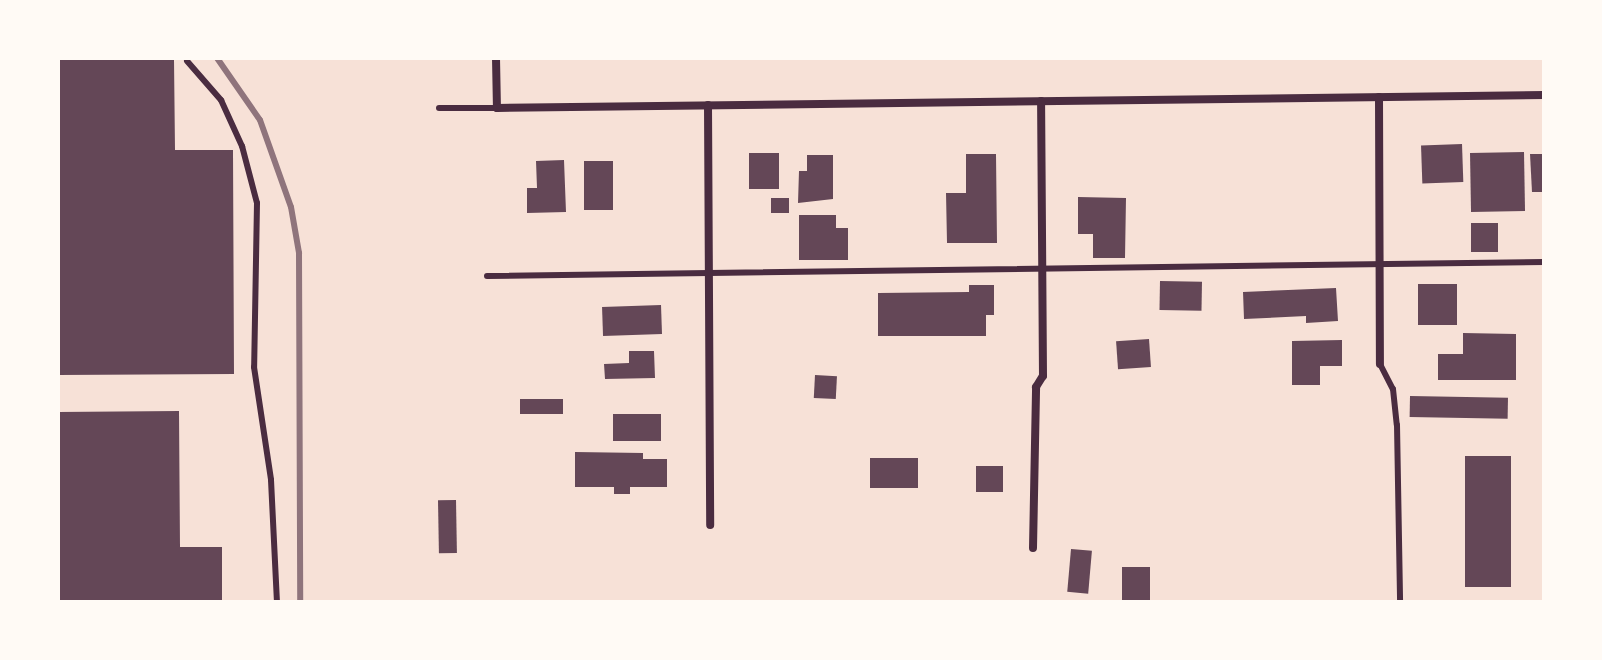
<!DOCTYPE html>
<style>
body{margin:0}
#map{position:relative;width:1602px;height:660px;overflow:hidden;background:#f7e1d7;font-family:Spectral,serif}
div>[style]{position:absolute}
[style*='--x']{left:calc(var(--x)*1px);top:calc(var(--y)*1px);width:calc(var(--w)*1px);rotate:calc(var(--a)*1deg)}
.building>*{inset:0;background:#644757;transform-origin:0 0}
.service>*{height:6px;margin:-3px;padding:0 3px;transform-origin:3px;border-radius:3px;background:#4a2c40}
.minor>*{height:8px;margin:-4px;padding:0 4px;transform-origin:4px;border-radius:4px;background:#4a2c40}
.rail>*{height:6px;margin:-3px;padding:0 3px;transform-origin:3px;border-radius:3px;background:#8f747c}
span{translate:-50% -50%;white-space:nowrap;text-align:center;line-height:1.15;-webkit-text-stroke:6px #fffaf5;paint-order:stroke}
.frame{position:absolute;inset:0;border:60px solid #fffaf5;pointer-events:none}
</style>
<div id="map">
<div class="building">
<div style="clip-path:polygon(58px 58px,174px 59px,175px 150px,233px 150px,234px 374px,58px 375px)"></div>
<div style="left:1462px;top:144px;width:38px;height:41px;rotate:88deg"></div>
<div style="left:1524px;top:152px;width:59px;height:54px;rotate:89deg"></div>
<div style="left:749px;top:153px;width:30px;height:36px"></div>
<div style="clip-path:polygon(966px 154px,996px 154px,997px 243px,947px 243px,946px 193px,966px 193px)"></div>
<div style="clip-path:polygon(1530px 154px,1544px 154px,1544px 192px,1532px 192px)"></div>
<div style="clip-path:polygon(807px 155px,833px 155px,833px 199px,798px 203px,799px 171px,807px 171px)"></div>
<div style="clip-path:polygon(564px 160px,566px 212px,527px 213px,527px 188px,537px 188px,536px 161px)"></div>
<div style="left:584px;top:161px;width:29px;height:49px"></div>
<div style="clip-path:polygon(1078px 197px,1126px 198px,1125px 258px,1093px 258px,1093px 234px,1078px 234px)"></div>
<div style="left:789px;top:198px;width:15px;height:18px;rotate:90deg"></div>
<div style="clip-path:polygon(799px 215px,836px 215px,836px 228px,848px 228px,848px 260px,799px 260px)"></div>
<div style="left:1471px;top:223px;width:27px;height:29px"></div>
<div style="left:1160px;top:281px;width:42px;height:29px;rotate:1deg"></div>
<div style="left:1418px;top:284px;width:39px;height:41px"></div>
<div style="clip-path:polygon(969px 285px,994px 285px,994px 315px,986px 315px,986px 336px,878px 336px,878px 293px,969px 292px)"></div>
<div style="clip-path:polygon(1336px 288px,1338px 321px,1306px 323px,1306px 316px,1244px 319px,1243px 292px)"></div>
<div style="left:661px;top:305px;width:29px;height:59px;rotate:88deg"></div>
<div style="clip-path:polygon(1463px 333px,1516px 334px,1516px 380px,1438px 380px,1438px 354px,1463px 354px)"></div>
<div style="left:1149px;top:339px;width:28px;height:33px;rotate:86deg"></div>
<div style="clip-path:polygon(1342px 340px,1342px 366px,1320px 366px,1320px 385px,1292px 385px,1292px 341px)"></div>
<div style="clip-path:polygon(629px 351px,654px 351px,655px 378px,605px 379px,604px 364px,629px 363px)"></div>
<div style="left:815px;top:375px;width:22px;height:23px;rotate:3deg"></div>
<div style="left:1410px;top:396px;width:98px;height:21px;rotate:1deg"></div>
<div style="left:520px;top:399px;width:43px;height:15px"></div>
<div style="clip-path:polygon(179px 411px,180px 547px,222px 547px,222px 602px,58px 602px,58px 412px)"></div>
<div style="left:613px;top:414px;width:48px;height:27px"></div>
<div style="clip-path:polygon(575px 452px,643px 453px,643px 459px,667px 459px,667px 487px,630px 487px,630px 494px,614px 494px,614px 487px,575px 487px)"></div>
<div style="left:1465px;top:456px;width:46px;height:131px"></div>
<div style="left:870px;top:458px;width:48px;height:30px"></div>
<div style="left:976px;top:466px;width:27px;height:26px"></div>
<div style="left:456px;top:500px;width:53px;height:18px;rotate:89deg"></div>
<div style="left:1071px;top:549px;width:21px;height:43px;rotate:5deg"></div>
<div style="left:1122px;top:567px;width:28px;height:35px"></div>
</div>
<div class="service">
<div style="--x:187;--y:61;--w:52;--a:48.9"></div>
<div style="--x:221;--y:100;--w:51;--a:65.5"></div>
<div style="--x:242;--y:146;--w:59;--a:75.3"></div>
<div style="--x:257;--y:203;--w:164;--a:91"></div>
<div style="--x:254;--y:367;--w:114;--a:81.4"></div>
<div style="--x:271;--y:480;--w:122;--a:87.2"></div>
<div style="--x:439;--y:108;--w:58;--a:0"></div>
<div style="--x:487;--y:276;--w:1057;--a:-0.76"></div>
<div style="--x:1380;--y:364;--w:28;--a:63"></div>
<div style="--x:1393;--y:389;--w:36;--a:84"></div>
<div style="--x:1397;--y:425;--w:177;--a:89"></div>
</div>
<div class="minor">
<div style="--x:496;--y:58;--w:50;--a:88.9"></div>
<div style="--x:497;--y:108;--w:1047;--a:-0.71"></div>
<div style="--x:1379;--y:97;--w:267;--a:89.8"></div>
<div style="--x:708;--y:105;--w:420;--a:89.7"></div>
<div style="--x:1033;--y:548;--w:161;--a:-88.9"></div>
<div style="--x:1036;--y:387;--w:13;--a:-58"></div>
<div style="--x:1043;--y:376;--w:275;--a:-90.4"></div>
</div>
<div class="rail">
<div style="--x:217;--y:58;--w:75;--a:55.3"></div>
<div style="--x:260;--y:120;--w:92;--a:70.4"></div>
<div style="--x:291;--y:207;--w:47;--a:80.1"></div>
<div style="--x:299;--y:253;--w:349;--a:89.8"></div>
</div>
<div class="frame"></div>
</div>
